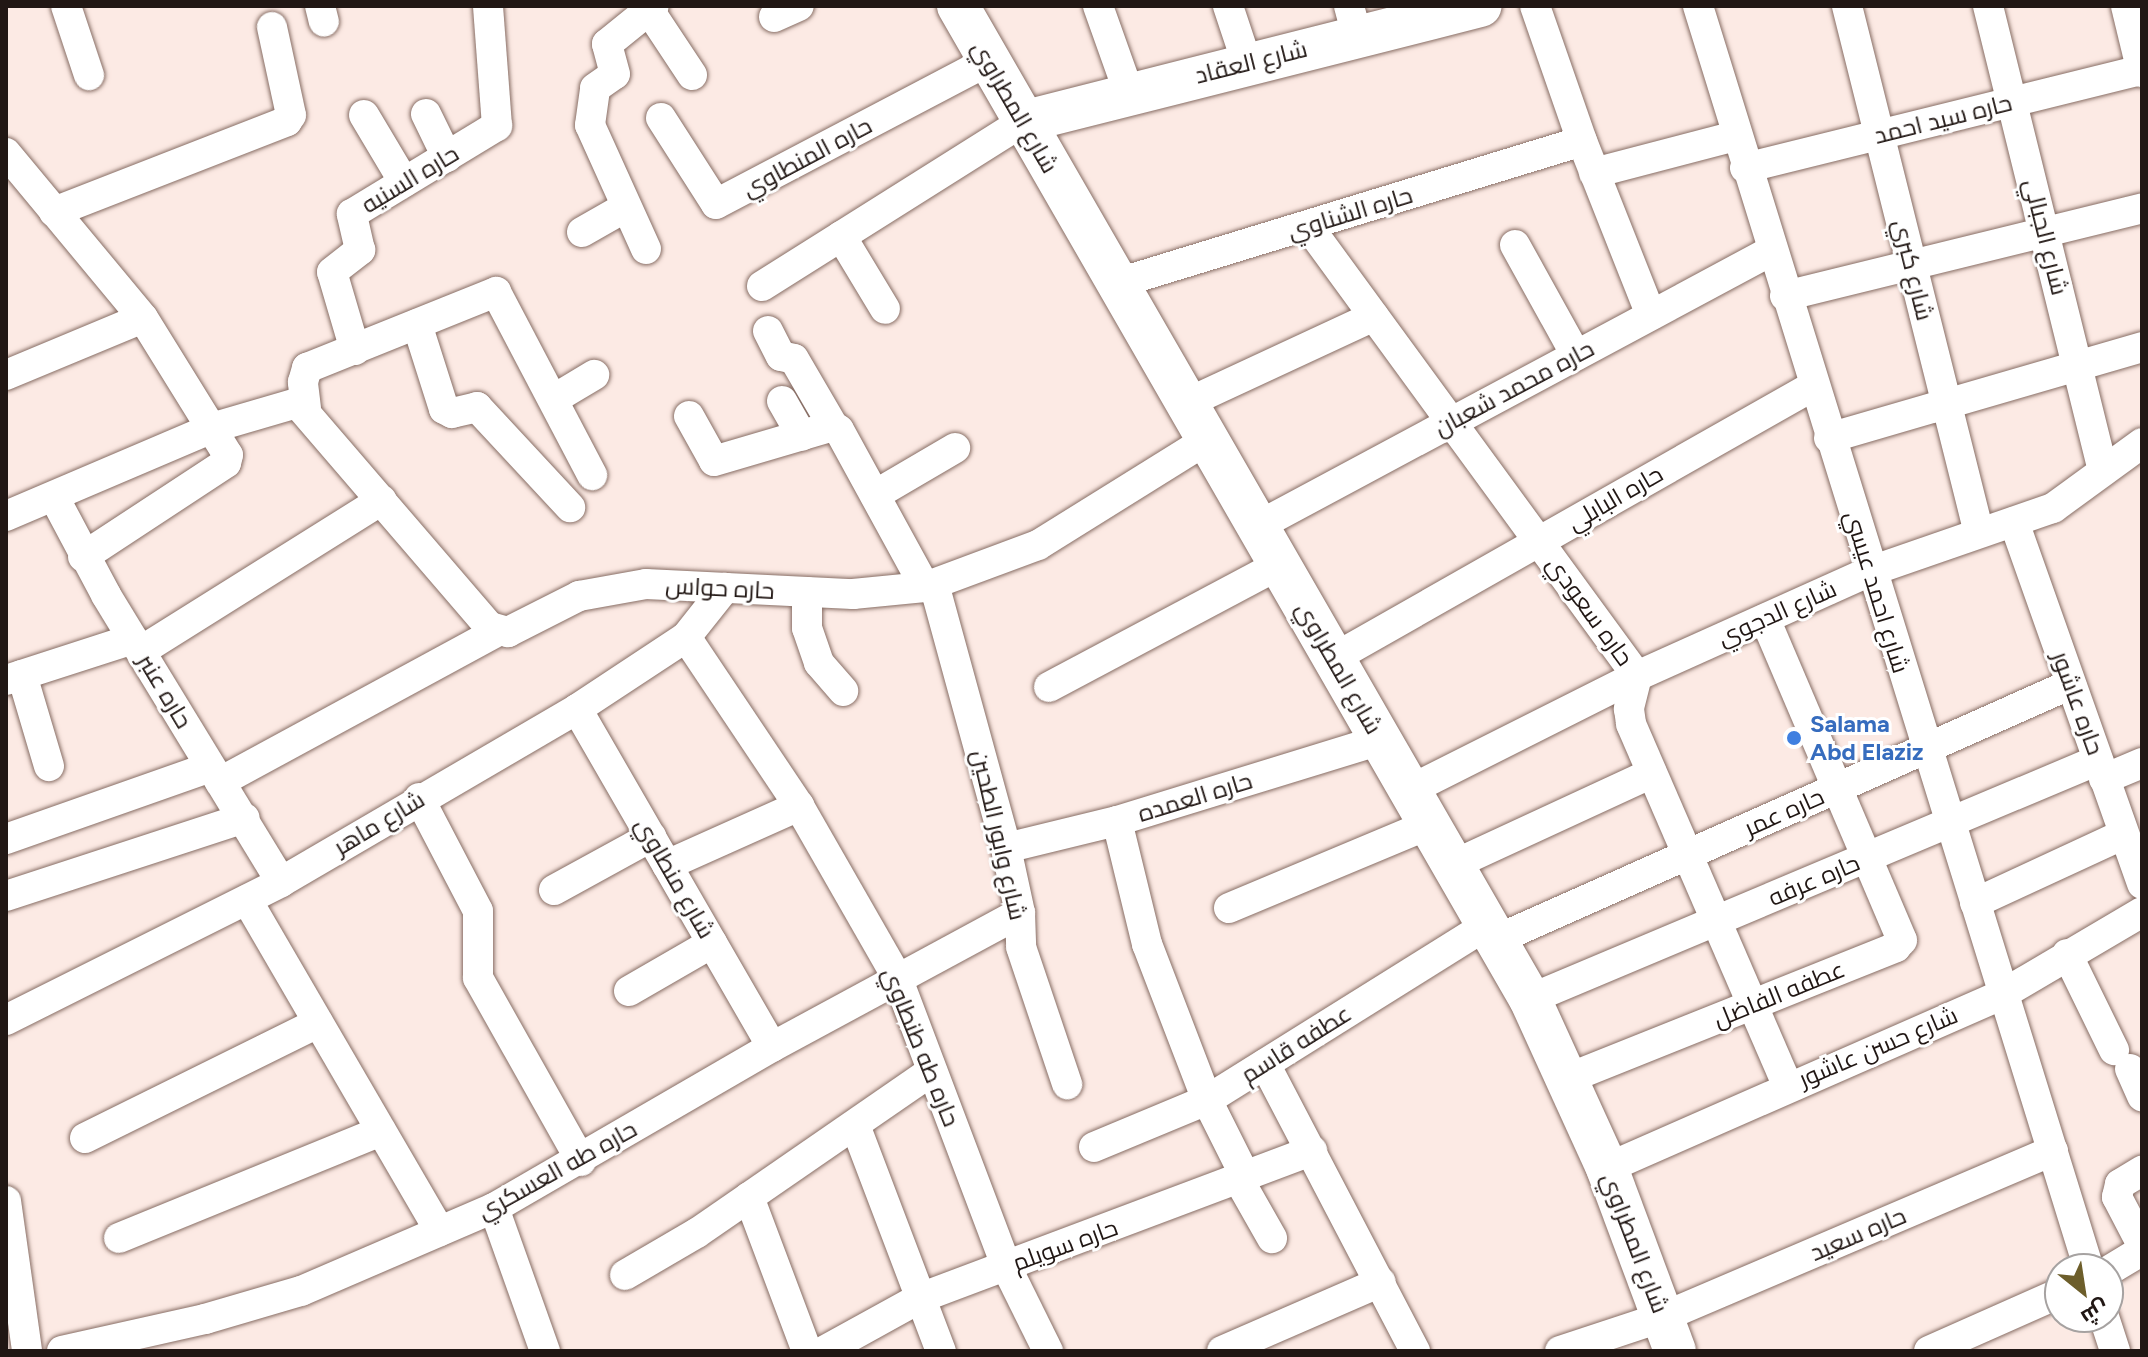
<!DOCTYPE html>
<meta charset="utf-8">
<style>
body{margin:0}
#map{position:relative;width:2148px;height:1357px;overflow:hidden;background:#fceae4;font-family:Figtree,Cairo,sans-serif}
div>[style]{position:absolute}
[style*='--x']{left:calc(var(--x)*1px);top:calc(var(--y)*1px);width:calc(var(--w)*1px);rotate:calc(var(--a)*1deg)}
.roads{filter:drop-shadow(0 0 2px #876d64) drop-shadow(0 0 2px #876d64)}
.street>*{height:30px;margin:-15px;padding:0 15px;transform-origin:15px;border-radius:15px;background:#fff}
.secondary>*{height:42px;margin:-21px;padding:0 21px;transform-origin:21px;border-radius:21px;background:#fff}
.dots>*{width:22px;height:22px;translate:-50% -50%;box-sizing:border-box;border:4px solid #fff;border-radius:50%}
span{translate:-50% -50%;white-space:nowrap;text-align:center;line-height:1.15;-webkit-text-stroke:6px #fff;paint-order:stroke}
.street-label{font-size:24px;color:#211714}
.shop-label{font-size:24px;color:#366cbe;font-weight:700}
.left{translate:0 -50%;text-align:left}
.frame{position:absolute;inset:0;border:8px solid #211714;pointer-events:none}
.north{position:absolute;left:2044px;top:1253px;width:80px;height:80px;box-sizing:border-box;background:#fff;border:2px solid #a6a2a1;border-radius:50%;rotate:150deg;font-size:22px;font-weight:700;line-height:32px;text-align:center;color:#211714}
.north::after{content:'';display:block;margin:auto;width:28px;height:36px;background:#6d5e2b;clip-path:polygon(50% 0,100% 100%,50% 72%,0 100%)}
</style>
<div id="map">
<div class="roads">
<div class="street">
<div style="--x:66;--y:6;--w:73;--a:71.6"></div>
<div style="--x:320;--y:6;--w:16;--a:76"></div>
<div style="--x:1098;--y:6;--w:92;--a:70.4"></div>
<div style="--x:1228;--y:6;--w:60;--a:71.6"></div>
<div style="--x:1349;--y:6;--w:31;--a:75"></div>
<div style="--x:1535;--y:6;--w:143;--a:70.8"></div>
<div style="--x:1582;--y:141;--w:187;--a:68.4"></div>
<div style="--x:1698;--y:6;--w:1322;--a:72.8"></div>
<div style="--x:1847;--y:6;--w:543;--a:75.94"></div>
<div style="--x:1988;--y:6;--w:477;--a:76.1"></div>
<div style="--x:2126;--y:6;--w:68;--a:76.4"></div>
<div style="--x:649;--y:10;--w:78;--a:56.5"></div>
<div style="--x:774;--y:17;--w:27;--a:-24"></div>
<div style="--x:426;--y:114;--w:48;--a:64"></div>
<div style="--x:364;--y:115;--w:78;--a:59.2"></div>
<div style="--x:661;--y:118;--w:102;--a:57.4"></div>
<div style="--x:716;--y:204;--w:307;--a:-27.7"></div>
<div style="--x:6;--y:153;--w:214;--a:50.3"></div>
<div style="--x:143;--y:318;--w:161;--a:58.2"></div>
<div style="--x:228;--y:455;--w:8;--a:104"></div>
<div style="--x:226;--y:463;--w:171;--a:146.7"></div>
<div style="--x:1745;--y:168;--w:409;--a:-13.9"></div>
<div style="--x:1594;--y:173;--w:146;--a:-14.7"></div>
<div style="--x:54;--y:212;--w:250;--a:-21.3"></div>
<div style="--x:287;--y:121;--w:7;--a:-56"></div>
<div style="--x:291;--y:115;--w:90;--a:-102.2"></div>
<div style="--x:1308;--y:226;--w:557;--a:53.83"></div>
<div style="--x:1637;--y:676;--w:34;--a:104"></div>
<div style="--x:1629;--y:709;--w:15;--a:82"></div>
<div style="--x:1631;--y:724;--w:395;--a:66.6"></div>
<div style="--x:582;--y:232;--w:51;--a:-29.6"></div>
<div style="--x:841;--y:236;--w:85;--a:58.9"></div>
<div style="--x:1515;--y:245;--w:126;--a:61"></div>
<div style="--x:646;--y:249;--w:136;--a:-114.3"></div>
<div style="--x:590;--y:125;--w:37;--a:-82"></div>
<div style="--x:595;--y:88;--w:24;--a:-35"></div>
<div style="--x:615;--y:74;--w:31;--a:-105"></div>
<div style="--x:607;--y:44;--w:60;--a:-39"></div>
<div style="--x:1118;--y:283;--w:485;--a:-17"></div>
<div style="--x:762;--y:286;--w:307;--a:-32.2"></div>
<div style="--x:1785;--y:296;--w:368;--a:-13.8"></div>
<div style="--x:417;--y:324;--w:89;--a:72.4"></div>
<div style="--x:444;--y:409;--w:9;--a:27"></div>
<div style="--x:452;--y:413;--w:26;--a:-13"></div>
<div style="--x:477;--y:407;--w:137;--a:47.1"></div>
<div style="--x:768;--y:331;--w:28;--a:63"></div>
<div style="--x:781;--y:356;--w:13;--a:13"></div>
<div style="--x:794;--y:359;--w:78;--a:59.8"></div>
<div style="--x:355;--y:350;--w:81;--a:-106.4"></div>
<div style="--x:332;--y:272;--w:36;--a:-38"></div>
<div style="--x:360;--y:250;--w:37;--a:-103"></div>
<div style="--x:352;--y:214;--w:170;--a:-31.3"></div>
<div style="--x:497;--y:126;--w:120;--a:-94.3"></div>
<div style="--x:6;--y:375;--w:148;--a:-22.6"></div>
<div style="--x:554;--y:399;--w:47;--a:-31"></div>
<div style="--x:782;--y:401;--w:40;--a:60.3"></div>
<div style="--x:1187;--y:403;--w:206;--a:-24.9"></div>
<div style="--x:306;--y:408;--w:26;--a:-97"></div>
<div style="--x:303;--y:382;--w:15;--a:-74"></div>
<div style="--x:307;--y:368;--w:204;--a:-21.9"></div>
<div style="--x:496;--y:292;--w:207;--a:62.3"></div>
<div style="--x:689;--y:416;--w:51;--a:60.9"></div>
<div style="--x:714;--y:461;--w:124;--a:-16.4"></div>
<div style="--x:833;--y:426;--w:7;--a:34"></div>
<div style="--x:839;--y:430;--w:179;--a:61.3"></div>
<div style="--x:1829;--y:438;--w:326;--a:-16.2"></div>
<div style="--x:875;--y:495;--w:93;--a:-30.4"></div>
<div style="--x:54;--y:497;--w:111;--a:62"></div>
<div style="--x:106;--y:595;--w:336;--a:58.6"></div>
<div style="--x:6;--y:516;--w:227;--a:-23.1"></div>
<div style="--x:215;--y:427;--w:85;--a:-16.3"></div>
<div style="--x:297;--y:403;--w:296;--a:49.3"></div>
<div style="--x:490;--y:627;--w:19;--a:16"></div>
<div style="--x:508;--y:632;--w:80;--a:-26.9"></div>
<div style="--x:579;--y:596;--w:68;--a:-10.2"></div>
<div style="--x:646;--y:584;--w:207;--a:2.8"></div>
<div style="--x:853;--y:594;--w:72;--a:-5.6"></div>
<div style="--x:925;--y:587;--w:121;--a:-20.4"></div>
<div style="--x:1038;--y:545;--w:200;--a:-31.9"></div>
<div style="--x:2014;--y:522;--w:384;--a:70.5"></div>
<div style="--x:1258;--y:526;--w:582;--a:-28.19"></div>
<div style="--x:934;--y:584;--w:274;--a:74.7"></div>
<div style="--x:1006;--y:848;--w:66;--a:77.8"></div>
<div style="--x:1020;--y:913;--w:34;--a:88"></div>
<div style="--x:1021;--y:947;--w:145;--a:71.4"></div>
<div style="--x:807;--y:592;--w:36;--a:90"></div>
<div style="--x:807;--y:628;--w:37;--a:71"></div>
<div style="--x:819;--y:663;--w:37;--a:49"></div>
<div style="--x:686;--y:637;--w:203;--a:56.2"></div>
<div style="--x:799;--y:806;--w:197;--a:60.2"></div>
<div style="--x:897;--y:977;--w:309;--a:69.3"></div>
<div style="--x:1006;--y:1266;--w:95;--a:63.7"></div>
<div style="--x:141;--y:651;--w:284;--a:-32.1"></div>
<div style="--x:1334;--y:658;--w:551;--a:-29.59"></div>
<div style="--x:22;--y:675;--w:95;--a:73.5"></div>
<div style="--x:6;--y:680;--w:133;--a:-17.9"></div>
<div style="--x:1049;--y:687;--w:262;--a:-28"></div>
<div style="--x:577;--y:709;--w:390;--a:60"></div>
<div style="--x:2104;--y:779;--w:41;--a:-22.8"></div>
<div style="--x:220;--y:782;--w:316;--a:-28.5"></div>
<div style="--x:1410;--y:790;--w:254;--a:-26.7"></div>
<div style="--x:1637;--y:676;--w:256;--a:-24.2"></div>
<div style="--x:1871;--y:571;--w:193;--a:-19.1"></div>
<div style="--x:2053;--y:508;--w:110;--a:-36.1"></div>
<div style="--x:419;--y:798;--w:127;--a:62.4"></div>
<div style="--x:478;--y:911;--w:67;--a:90"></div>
<div style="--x:478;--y:978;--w:210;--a:60.6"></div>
<div style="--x:1117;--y:821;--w:127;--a:76.3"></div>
<div style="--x:1147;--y:944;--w:167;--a:69"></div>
<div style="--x:1207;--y:1100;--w:87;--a:63.4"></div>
<div style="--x:6;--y:839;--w:216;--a:-19.4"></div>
<div style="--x:1006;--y:848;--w:114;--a:-13.7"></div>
<div style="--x:1117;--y:821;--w:276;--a:-17.1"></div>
<div style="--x:667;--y:865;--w:145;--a:-24.1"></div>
<div style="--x:1453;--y:865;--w:219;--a:-24.8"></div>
<div style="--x:554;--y:890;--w:111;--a:-28.7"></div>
<div style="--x:6;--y:896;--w:251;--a:-18.1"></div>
<div style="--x:247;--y:900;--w:383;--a:59.8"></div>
<div style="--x:1975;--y:903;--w:164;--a:-24.8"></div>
<div style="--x:1229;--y:908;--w:218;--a:-22.7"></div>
<div style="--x:1498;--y:939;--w:627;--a:-23.99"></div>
<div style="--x:2067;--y:954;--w:107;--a:63.9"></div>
<div style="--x:629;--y:991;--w:96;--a:-30"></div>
<div style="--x:1530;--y:999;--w:616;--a:-22.82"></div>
<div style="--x:6;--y:1020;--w:308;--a:-26.6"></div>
<div style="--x:281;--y:882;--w:343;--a:-30.3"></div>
<div style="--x:577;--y:709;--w:131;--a:-33.4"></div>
<div style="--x:686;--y:637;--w:63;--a:-51.5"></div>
<div style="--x:1265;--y:1064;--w:324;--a:62.4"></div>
<div style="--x:2130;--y:1069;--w:30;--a:66"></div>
<div style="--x:1569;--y:1078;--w:352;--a:-21.8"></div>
<div style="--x:1896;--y:947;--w:9;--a:-49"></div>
<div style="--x:1902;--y:940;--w:349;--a:-113.1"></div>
<div style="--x:855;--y:1125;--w:242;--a:69.2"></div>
<div style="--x:85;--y:1138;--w:260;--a:-26.3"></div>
<div style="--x:1094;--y:1147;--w:122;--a:-22.6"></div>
<div style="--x:1207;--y:1100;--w:332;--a:-32"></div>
<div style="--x:1607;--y:1168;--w:433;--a:-23.7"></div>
<div style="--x:2003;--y:994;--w:161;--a:-30.5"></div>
<div style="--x:1239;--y:1180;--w:67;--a:60.4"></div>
<div style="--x:749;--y:1197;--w:165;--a:69.4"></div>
<div style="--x:6;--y:1201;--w:151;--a:82"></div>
<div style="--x:494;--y:1208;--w:152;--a:70.4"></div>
<div style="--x:119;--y:1238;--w:283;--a:-22.2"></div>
<div style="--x:2108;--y:1271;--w:37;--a:-31"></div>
<div style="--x:2140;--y:1252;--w:9;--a:-84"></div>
<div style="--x:2141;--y:1243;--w:52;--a:-117.6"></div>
<div style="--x:2117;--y:1197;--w:13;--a:-77"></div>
<div style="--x:2120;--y:1184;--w:26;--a:-31"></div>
<div style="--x:625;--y:1275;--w:83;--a:-30.3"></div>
<div style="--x:697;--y:1233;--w:285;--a:-34.6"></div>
<div style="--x:2104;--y:1317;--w:36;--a:72"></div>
<div style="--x:62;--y:1351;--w:147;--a:-12.6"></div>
<div style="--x:205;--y:1319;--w:100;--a:-16.3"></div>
<div style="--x:301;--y:1291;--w:210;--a:-23.3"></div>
<div style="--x:494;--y:1208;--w:321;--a:-30.1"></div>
<div style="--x:772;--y:1047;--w:282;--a:-28.4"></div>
<div style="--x:824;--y:1351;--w:110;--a:-28.9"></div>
<div style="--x:920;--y:1298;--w:419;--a:-20.6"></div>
<div style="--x:1222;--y:1351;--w:173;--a:-23.5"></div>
<div style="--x:1560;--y:1351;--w:108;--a:-18.3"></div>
<div style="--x:1663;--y:1317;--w:424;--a:-23.1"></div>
<div style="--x:1929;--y:1351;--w:143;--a:-23.9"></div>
</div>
<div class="secondary">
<div style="--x:958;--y:6;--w:1146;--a:60.06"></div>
<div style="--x:1530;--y:999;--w:186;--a:65.5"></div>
<div style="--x:1607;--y:1168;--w:195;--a:69.6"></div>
<div style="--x:1022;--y:122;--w:473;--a:-14.2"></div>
</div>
</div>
<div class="dots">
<div style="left:1794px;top:738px;background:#3f7fe0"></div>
</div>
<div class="street-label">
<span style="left:1251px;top:62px;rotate:-14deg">شارع العقاد</span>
<span style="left:1015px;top:107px;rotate:60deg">شارع المطراوي</span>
<span style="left:1943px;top:119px;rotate:-14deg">حاره سيد احمد</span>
<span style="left:807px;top:157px;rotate:-28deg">حاره المنطاوي</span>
<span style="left:410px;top:179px;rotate:-31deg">حاره السنيه</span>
<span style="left:1350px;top:213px;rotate:-17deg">حاره الشناوي</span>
<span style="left:2046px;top:237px;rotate:76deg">شارع الجبالي</span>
<span style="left:1913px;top:270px;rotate:76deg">شارع كبري</span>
<span style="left:1514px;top:388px;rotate:-28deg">حاره محمد شعبان</span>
<span style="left:1615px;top:498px;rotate:-30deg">حاره البابلي</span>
<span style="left:720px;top:588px;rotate:3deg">حاره حواس</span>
<span style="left:1877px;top:592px;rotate:73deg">شارع احمد عيسي</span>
<span style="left:1590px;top:611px;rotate:54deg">حاره سعودي</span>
<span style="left:1777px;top:613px;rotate:-24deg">شارع الدجوي</span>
<span style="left:1339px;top:668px;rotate:60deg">شارع المطراوي</span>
<span style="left:165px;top:691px;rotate:59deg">حاره عنبر</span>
<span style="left:2078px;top:703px;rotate:70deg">حاره عاشور</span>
<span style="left:1195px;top:797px;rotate:-17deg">حاره العمده</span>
<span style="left:1784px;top:812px;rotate:-24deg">حاره عمر</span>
<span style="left:379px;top:823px;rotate:-31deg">شارع ماهر</span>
<span style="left:999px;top:835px;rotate:77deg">شارع وابور الطحين</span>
<span style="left:675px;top:878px;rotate:60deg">شارع منطاوي</span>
<span style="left:1814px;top:880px;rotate:-23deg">حاره عرفه</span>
<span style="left:1779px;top:994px;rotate:-22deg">عطفه الفاضل</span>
<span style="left:1296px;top:1044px;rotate:-32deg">عطفه قاسم</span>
<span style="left:921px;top:1047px;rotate:68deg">حاره طه طنطاوي</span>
<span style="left:1878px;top:1047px;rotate:-23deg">شارع حسن عاشور</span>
<span style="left:557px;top:1170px;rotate:-29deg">حاره طه العسكري</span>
<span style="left:1858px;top:1234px;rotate:-23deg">حاره سعيد</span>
<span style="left:1635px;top:1243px;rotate:69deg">شارع المطراوي</span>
<span style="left:1065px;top:1245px;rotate:-20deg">حاره سويلم</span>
</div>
<div class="shop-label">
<span class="left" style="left:1810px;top:738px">Salama<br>Abd Elaziz</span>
</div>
<div class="frame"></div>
<div class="north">ش</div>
</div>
